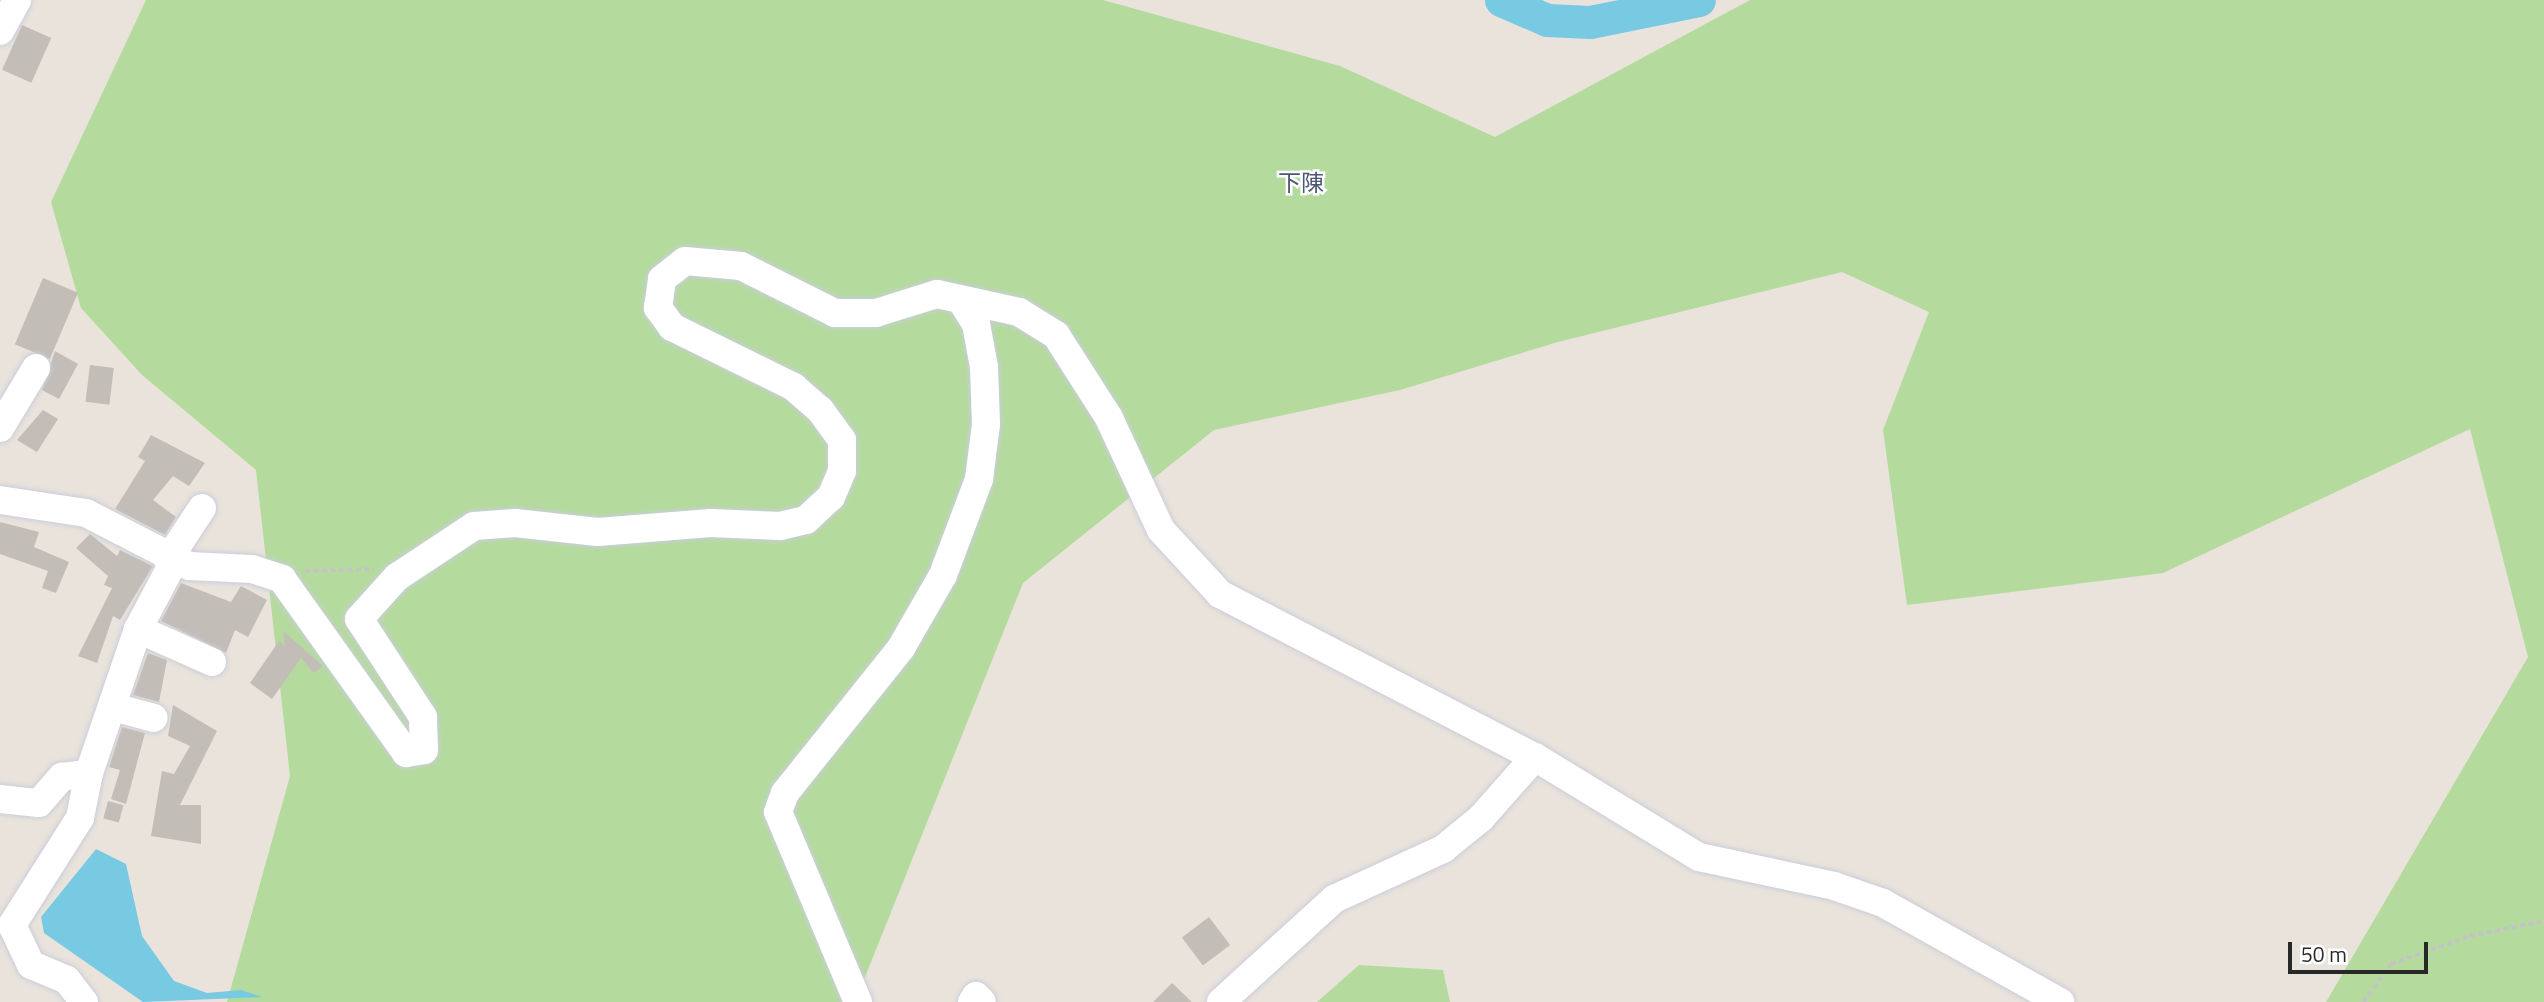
<!DOCTYPE html>
<meta charset="utf-8">
<style>
body{margin:0}
#map{position:relative;width:2544px;height:1002px;overflow:hidden;background:#e9e3dc;font-family:"Titillium Web","Noto Sans JP",sans-serif}
div>[style]{position:absolute}
[style*='--x']{left:calc(var(--x)*1px);top:calc(var(--y)*1px);width:calc(var(--w)*1px);rotate:calc(var(--a)*1deg)}
.green>*{inset:0;background:#b4db9d}
.water>*{inset:0;background:#78c9e2}
.river>*{height:33px;margin:-16.5px;padding:0 16.5px;transform-origin:16.5px;border-radius:16.5px;background:#78c9e2}
.building>*{inset:0;background:#c2bdb7;transform-origin:0 0}
.path>*{height:3.5px;margin-top:-1.75px;transform-origin:0;background:repeating-linear-gradient(90deg,#c3c3c3 0 5px,transparent 0 8.5px)}
.roads{filter:drop-shadow(0 0 2px #cacdd9) drop-shadow(0 0 2px #cacdd9)}
.minor>*{height:28px;margin:-14px;padding:0 14px;transform-origin:14px;border-radius:14px;background:#fff}
span{translate:-50% -50%;white-space:nowrap;text-align:center;line-height:1.15;-webkit-text-stroke:5px #fff;paint-order:stroke}
.quarter-label{font-size:23px;color:#4e5674}
.scale{position:absolute;left:2288px;top:942px;width:140px;height:32px;box-sizing:border-box;border:4px solid #282828;border-top:0;padding-left:9px;font-size:21px;line-height:24px;white-space:nowrap;color:#282828;-webkit-text-stroke:5px #fff;paint-order:stroke}
</style>
<div id="map">
<div class="green">
<div style="clip-path:polygon(146px 0,1103px 0,1340px 66px,1495px 137px,1750px 0,2544px 0,2544px 1002px,2326px 1002px,2528px 657px,2470px 429px,2163px 573px,1907px 605px,1883px 430px,1929px 312px,1842px 272px,1558px 342px,1400px 390px,1214px 430px,1023px 583px,855px 1002px,227px 1002px,290px 776px,256px 470px,142px 375px,81px 308px,51px 202px)"></div>
<div style="clip-path:polygon(1359px 965px,1443px 970px,1450px 1002px,1317px 1002px)"></div>
</div>
<div class="water">
<div style="clip-path:polygon(96px 849px,126px 864px,142px 936px,174px 981px,207px 993px,241px 990px,262px 997px,143px 1002px,44px 933px,41px 917px)"></div>
</div>
<div class="river">
<div style="--x:1501;--y:0;--w:50;--a:23.5"></div>
<div style="--x:1547;--y:20;--w:43;--a:2.7"></div>
<div style="--x:1590;--y:22;--w:111;--a:-11.4"></div>
</div>
<div class="building">
<div style="left:22px;top:25px;width:32px;height:49px;rotate:24deg"></div>
<div style="left:43px;top:278px;width:38px;height:72px;rotate:23deg"></div>
<div style="clip-path:polygon(55px 351px,78px 364px,59px 399px,42px 390px)"></div>
<div style="left:90px;top:365px;width:24px;height:37px;rotate:7deg"></div>
<div style="clip-path:polygon(43px 410px,58px 419px,37px 452px,17px 440px)"></div>
<div style="clip-path:polygon(151px 435px,205px 463px,189px 486px,173px 476px,153px 500px,176px 517px,165px 535px,115px 509px,145px 461px,138px 457px)"></div>
<div style="clip-path:polygon(0 522px,39px 532px,34px 547px,69px 562px,56px 593px,42px 588px,48px 571px,0 554px)"></div>
<div style="clip-path:polygon(90px 534px,117px 556px,120px 550px,153px 566px,120px 620px,113px 616px,97px 663px,78px 656px,112px 588px,104px 585px,108px 576px,76px 548px)"></div>
<div style="clip-path:polygon(181px 583px,231px 602px,241px 586px,267px 600px,248px 637px,235px 630px,226px 653px,161px 621px)"></div>
<div style="clip-path:polygon(283px 631px,323px 666px,314px 673px,301px 658px,272px 699px,250px 683px,279px 641px,285px 646px)"></div>
<div style="clip-path:polygon(148px 653px,167px 660px,159px 702px,133px 695px)"></div>
<div style="clip-path:polygon(173px 705px,217px 731px,180px 805px,201px 805px,201px 844px,151px 836px,162px 771px,174px 774px,190px 746px,168px 736px)"></div>
<div style="clip-path:polygon(122px 727px,145px 733px,126px 804px,111px 799px,120px 770px,109px 767px)"></div>
<div style="left:108px;top:801px;width:16px;height:18px;rotate:15deg"></div>
<div style="left:1209px;top:917px;width:35px;height:34px;rotate:53deg"></div>
<div style="clip-path:polygon(1172px 983px,1192px 1002px,1153px 1002px)"></div>
</div>
<div class="path">
<div style="--x:305;--y:571;--w:69;--a:-1.7"></div>
<div style="--x:2363;--y:1002;--w:47;--a:-53.6"></div>
<div style="--x:2391;--y:964;--w:84;--a:-19.5"></div>
<div style="--x:2470;--y:936;--w:76;--a:-11.5"></div>
</div>
<div class="roads">
<div class="minor">
<div style="--x:0;--y:31;--w:35;--a:-61"></div>
<div style="--x:0;--y:428;--w:70;--a:-59"></div>
<div style="--x:0;--y:500;--w:87;--a:8.6"></div>
<div style="--x:86;--y:513;--w:116;--a:27.2"></div>
<div style="--x:189;--y:566;--w:63;--a:2.7"></div>
<div style="--x:252;--y:569;--w:32;--a:18"></div>
<div style="--x:282;--y:579;--w:214;--a:54.5"></div>
<div style="--x:406;--y:753;--w:18;--a:-9"></div>
<div style="--x:424;--y:750;--w:33;--a:-92"></div>
<div style="--x:423;--y:717;--w:117;--a:-123.1"></div>
<div style="--x:359;--y:619;--w:57;--a:-47.9"></div>
<div style="--x:397;--y:577;--w:92;--a:-33.5"></div>
<div style="--x:474;--y:526;--w:41;--a:-4.2"></div>
<div style="--x:515;--y:523;--w:83;--a:6.2"></div>
<div style="--x:598;--y:532;--w:113;--a:-4.6"></div>
<div style="--x:711;--y:523;--w:69;--a:2.5"></div>
<div style="--x:780;--y:526;--w:27;--a:-13"></div>
<div style="--x:806;--y:520;--w:34;--a:-43"></div>
<div style="--x:831;--y:497;--w:28;--a:-67"></div>
<div style="--x:842;--y:471;--w:31;--a:-90"></div>
<div style="--x:842;--y:440;--w:37;--a:-126"></div>
<div style="--x:820;--y:410;--w:35;--a:-139"></div>
<div style="--x:794;--y:387;--w:136;--a:-153.8"></div>
<div style="--x:672;--y:327;--w:24;--a:-126"></div>
<div style="--x:658;--y:308;--w:29;--a:-82"></div>
<div style="--x:662;--y:279;--w:29;--a:-38"></div>
<div style="--x:685;--y:261;--w:56;--a:5.1"></div>
<div style="--x:741;--y:266;--w:105;--a:26.6"></div>
<div style="--x:835;--y:313;--w:41;--a:0"></div>
<div style="--x:876;--y:313;--w:64;--a:-17.3"></div>
<div style="--x:937;--y:294;--w:84;--a:12.4"></div>
<div style="--x:1019;--y:312;--w:44;--a:31.9"></div>
<div style="--x:1056;--y:335;--w:98;--a:57.4"></div>
<div style="--x:1109;--y:418;--w:123;--a:65.1"></div>
<div style="--x:1161;--y:530;--w:87;--a:47.3"></div>
<div style="--x:1220;--y:594;--w:355;--a:27.4"></div>
<div style="--x:1535;--y:757;--w:192;--a:31.4"></div>
<div style="--x:1699;--y:857;--w:138;--a:12.1"></div>
<div style="--x:1834;--y:886;--w:52;--a:19.1"></div>
<div style="--x:1883;--y:903;--w:203;--a:29.2"></div>
<div style="--x:168;--y:560;--w:62;--a:-56.8"></div>
<div style="--x:174;--y:561;--w:77;--a:117.9"></div>
<div style="--x:138;--y:629;--w:81;--a:24"></div>
<div style="--x:113;--y:707;--w:42;--a:15"></div>
<div style="--x:0;--y:799;--w:39;--a:6"></div>
<div style="--x:39;--y:803;--w:35;--a:-49"></div>
<div style="--x:62;--y:777;--w:27;--a:-8"></div>
<div style="--x:89;--y:773;--w:152;--a:-71.2"></div>
<div style="--x:84;--y:1002;--w:28;--a:-128"></div>
<div style="--x:67;--y:980;--w:39;--a:-157"></div>
<div style="--x:31;--y:965;--w:44;--a:-115.4"></div>
<div style="--x:12;--y:925;--w:127;--a:-57.6"></div>
<div style="--x:80;--y:818;--w:46;--a:-78.7"></div>
<div style="--x:858;--y:1002;--w:206;--a:-112.8"></div>
<div style="--x:778;--y:812;--w:20;--a:-70"></div>
<div style="--x:785;--y:793;--w:186;--a:-51.3"></div>
<div style="--x:901;--y:648;--w:84;--a:-60.1"></div>
<div style="--x:943;--y:575;--w:103;--a:-69.4"></div>
<div style="--x:979;--y:479;--w:55;--a:-82.7"></div>
<div style="--x:986;--y:424;--w:57;--a:-92"></div>
<div style="--x:984;--y:367;--w:44;--a:-100.5"></div>
<div style="--x:976;--y:324;--w:26;--a:-122"></div>
<div style="--x:972;--y:1002;--w:7;--a:-56"></div>
<div style="--x:976;--y:996;--w:8;--a:45"></div>
<div style="--x:1221;--y:1002;--w:153;--a:-42.3"></div>
<div style="--x:1334;--y:899;--w:120;--a:-24.6"></div>
<div style="--x:1443;--y:849;--w:49;--a:-39.2"></div>
<div style="--x:1481;--y:818;--w:81;--a:-48.5"></div>
</div>
</div>
<div class="quarter-label">
<span style="left:1301px;top:183px">下陳</span>
</div>
<div class="scale">50 m</div>
</div>
